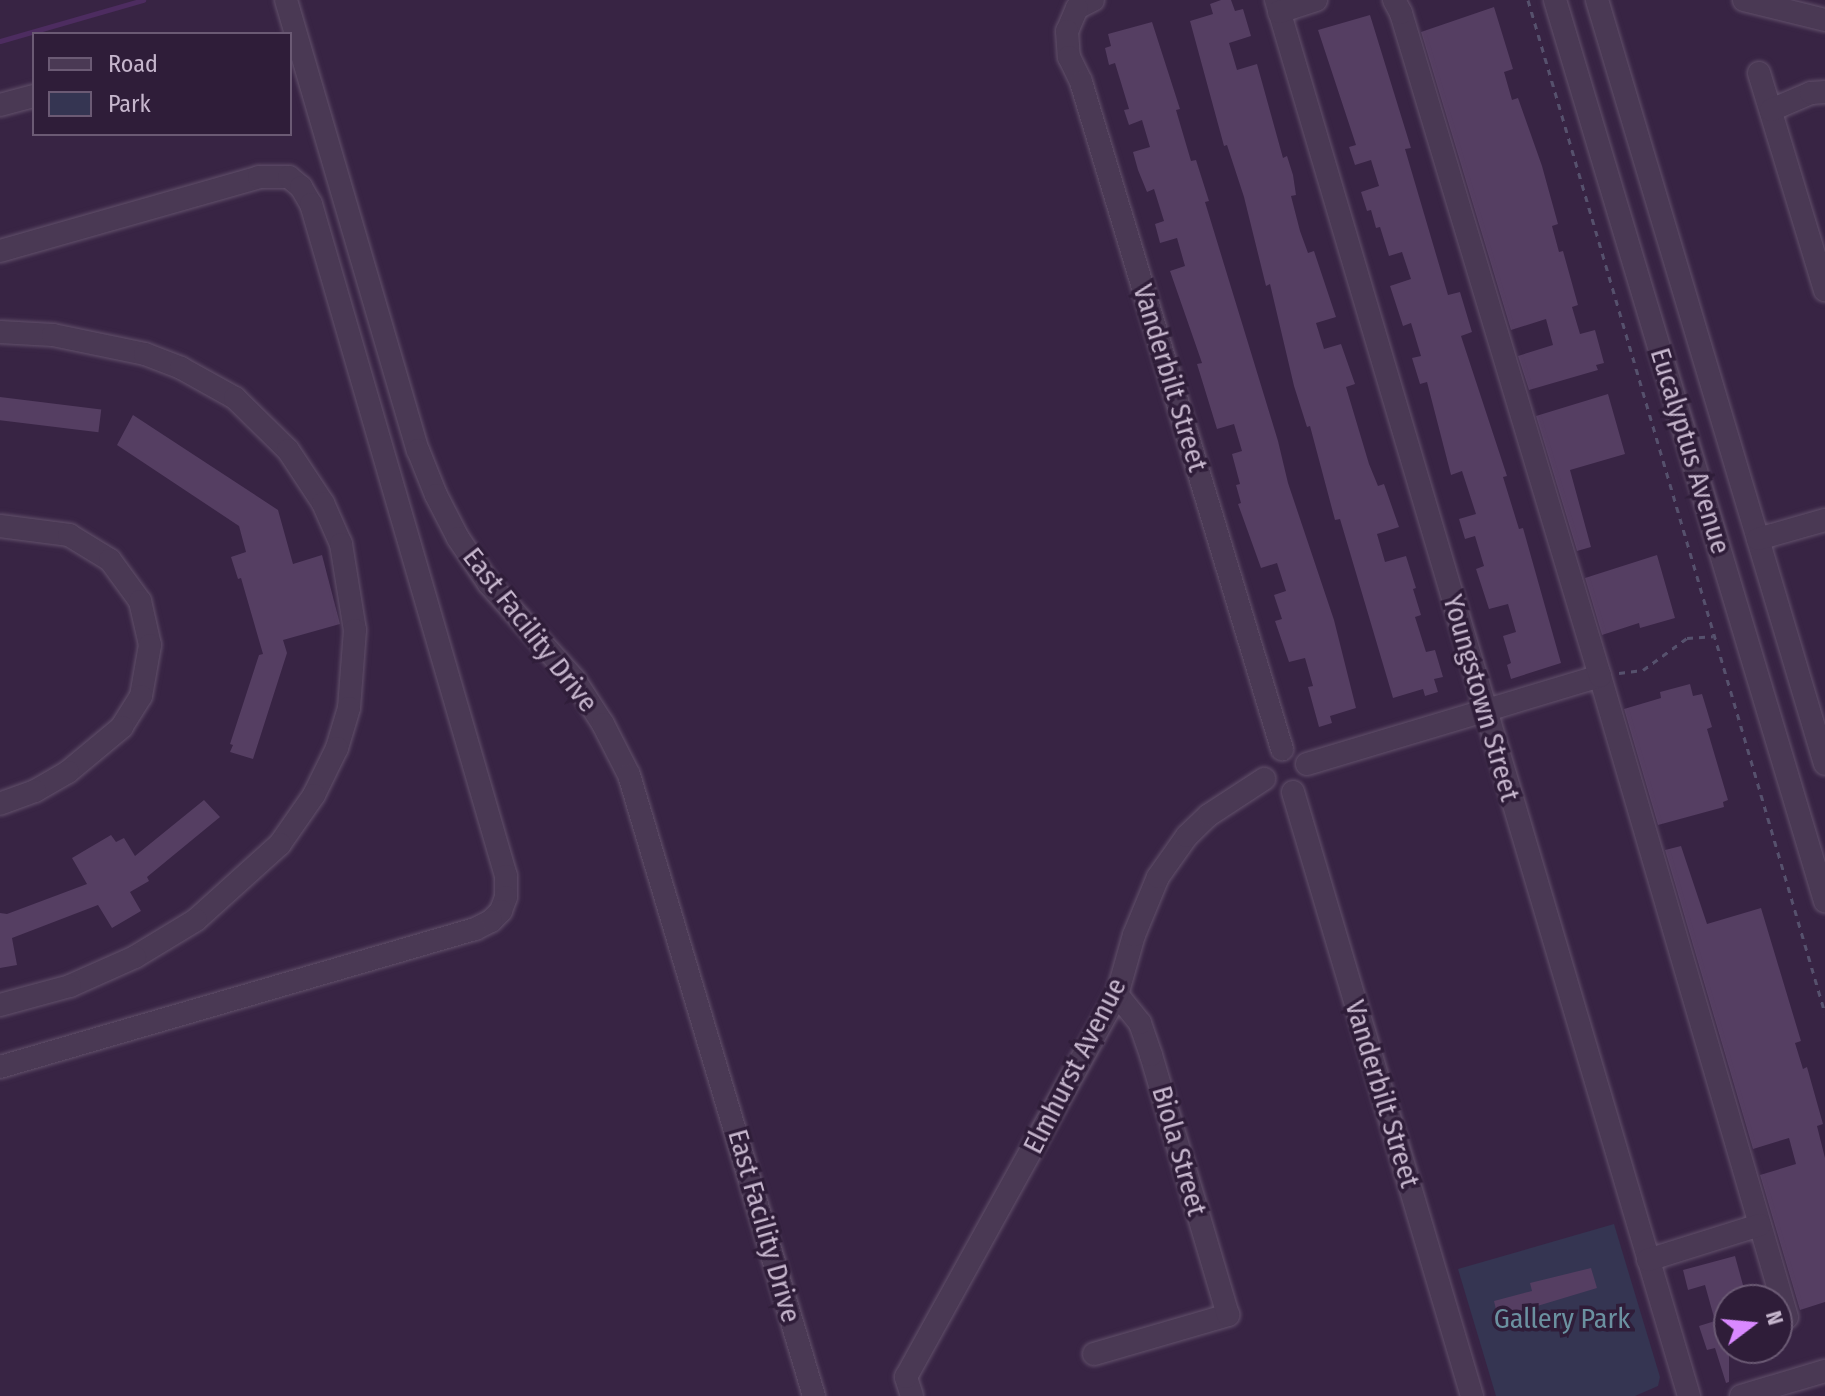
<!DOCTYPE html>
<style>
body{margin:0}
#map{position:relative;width:1825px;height:1396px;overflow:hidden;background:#382444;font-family:"Fira Sans Condensed",sans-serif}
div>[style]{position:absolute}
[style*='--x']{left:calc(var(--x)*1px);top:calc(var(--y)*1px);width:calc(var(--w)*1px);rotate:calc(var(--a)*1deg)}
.green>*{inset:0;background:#353552}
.stream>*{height:5px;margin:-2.5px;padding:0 2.5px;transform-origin:2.5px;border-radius:2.5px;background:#4d2c60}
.building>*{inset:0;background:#553e62;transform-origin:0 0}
.path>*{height:3px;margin-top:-1.5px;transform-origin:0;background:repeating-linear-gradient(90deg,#56516d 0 6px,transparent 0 12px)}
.roads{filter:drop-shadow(0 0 2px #62516b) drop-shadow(0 0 2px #62516b)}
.minor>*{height:22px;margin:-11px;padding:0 11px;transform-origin:11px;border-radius:11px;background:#4a3954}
span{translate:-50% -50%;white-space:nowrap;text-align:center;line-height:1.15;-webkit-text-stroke:7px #2f1d39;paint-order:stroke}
.street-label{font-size:28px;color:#c6b6cd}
.park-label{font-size:28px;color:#6b91a0}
.legend{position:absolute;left:32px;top:32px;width:260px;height:104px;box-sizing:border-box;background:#2f1d39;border:2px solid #6b5a74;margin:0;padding:10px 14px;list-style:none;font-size:24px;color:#c6b6cd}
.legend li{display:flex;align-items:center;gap:16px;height:40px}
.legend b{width:40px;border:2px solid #6b5a74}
.north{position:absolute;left:1713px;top:1284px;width:80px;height:80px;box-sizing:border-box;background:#2f1d39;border:2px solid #6b5a74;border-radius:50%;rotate:74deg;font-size:22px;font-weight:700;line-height:32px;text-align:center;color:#c6b6cd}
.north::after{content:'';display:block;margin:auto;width:28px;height:36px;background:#d989ff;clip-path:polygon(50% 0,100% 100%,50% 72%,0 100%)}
</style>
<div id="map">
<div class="green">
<div style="clip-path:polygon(1614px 1224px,1660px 1377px,1658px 1386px,1635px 1396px,1496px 1396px,1458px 1269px)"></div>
</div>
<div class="stream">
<div style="--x:0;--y:41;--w:149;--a:-16"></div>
</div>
<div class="building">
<div style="clip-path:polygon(1221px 0,1231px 0,1235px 11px,1243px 9px,1251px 36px,1229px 43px,1237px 70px,1257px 64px,1283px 158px,1287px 156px,1293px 175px,1296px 195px,1291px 196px,1300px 231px,1308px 253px,1314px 251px,1336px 317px,1316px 323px,1324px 349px,1341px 344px,1355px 384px,1346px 387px,1369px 464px,1378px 486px,1384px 484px,1399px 527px,1377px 534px,1385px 562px,1406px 556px,1416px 588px,1413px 589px,1421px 615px,1415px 617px,1426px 652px,1435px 650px,1443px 677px,1434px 679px,1438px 692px,1425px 696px,1423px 689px,1393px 698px,1340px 519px,1335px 520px,1310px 426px,1307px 427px,1294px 386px,1270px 284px,1266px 286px,1244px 197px,1227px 145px,1224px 146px,1190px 21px,1213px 14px,1210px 4px)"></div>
<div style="clip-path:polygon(1494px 7px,1513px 69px,1504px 72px,1512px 100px,1518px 98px,1542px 166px,1558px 224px,1552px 226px,1559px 252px,1563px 251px,1578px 305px,1572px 307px,1580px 334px,1595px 330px,1604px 363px,1596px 365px,1598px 370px,1529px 390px,1518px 356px,1553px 345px,1546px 319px,1511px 330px,1421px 32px)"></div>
<div style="clip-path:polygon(1370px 15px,1411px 148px,1405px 149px,1448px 295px,1460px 292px,1472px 332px,1461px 336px,1507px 476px,1503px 477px,1519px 529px,1523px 528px,1561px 663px,1511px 679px,1507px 665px,1511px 663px,1503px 636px,1516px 632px,1508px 604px,1489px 609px,1476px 569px,1484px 566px,1475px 536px,1465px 539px,1459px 519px,1476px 514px,1462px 471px,1451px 475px,1427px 382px,1420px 384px,1412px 358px,1421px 356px,1411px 323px,1403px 326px,1390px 286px,1411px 279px,1402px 252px,1389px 256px,1380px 227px,1376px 228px,1371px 210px,1367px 211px,1361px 192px,1379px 186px,1371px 160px,1355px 165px,1349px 147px,1356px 145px,1318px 30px)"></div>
<div style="clip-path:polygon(1152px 22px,1180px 109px,1176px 110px,1191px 161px,1196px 160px,1209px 201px,1205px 202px,1278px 441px,1288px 483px,1334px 620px,1356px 708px,1330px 716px,1332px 723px,1319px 727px,1308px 687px,1313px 686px,1305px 658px,1289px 662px,1275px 621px,1282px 619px,1274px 595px,1286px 591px,1277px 563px,1261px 568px,1238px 504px,1241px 503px,1236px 485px,1240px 484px,1232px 454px,1242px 451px,1234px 424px,1217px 429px,1197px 364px,1202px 363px,1170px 271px,1185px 266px,1177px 238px,1160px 243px,1155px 224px,1164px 221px,1154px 189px,1147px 192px,1138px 170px,1133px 152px,1150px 147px,1142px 120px,1129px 125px,1124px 110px,1129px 109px,1115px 63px,1109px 65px,1105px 48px,1111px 46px,1108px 34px)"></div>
<div style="clip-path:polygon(1608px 394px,1625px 454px,1570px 470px,1591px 547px,1577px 551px,1536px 416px)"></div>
<div style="left:0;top:397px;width:102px;height:23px;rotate:7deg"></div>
<div style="clip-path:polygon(133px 415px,278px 510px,293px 564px,322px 555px,340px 624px,283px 640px,287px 653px,253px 759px,230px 752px,233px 745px,230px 744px,259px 655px,263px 654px,241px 578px,238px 579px,231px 557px,246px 552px,239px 526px,117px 445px)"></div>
<div style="clip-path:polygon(1657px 555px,1675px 618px,1640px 628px,1639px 623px,1602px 635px,1585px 578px)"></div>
<div style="clip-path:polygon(1690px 684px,1693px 696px,1702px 694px,1712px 727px,1707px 729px,1728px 800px,1723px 802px,1724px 807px,1658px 825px,1624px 709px,1661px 698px,1660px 692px)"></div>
<div style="clip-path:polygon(204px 800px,220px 817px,147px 877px,149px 881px,130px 892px,141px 911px,112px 928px,98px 905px,12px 938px,17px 965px,0 968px,0 913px,7px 914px,87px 884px,72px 858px,111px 835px,116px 842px,124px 838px,135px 856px)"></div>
<div style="clip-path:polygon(1681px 846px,1707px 924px,1761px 908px,1801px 1041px,1795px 1043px,1803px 1069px,1807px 1067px,1823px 1124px,1817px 1126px,1825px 1158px,1825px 1302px,1800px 1310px,1760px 1175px,1796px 1164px,1789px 1138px,1753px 1149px,1665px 850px)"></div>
<div style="clip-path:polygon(1735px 1256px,1746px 1296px,1729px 1300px,1729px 1382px,1726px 1383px,1715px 1348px,1707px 1350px,1699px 1326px,1715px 1321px,1705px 1285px,1688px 1290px,1683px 1270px)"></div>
<div style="clip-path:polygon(1591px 1268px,1597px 1288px,1498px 1318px,1494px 1301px,1532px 1291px,1530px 1283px)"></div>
</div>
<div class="path">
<div style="--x:1528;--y:0;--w:1056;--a:73.66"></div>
<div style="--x:1619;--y:673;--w:24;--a:-7"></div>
<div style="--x:1643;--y:670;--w:54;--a:-36"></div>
<div style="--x:1687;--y:638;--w:26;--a:-4"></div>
</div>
<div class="roads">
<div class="minor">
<div style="--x:286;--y:0;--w:469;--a:73.7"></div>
<div style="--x:418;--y:450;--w:48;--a:68.2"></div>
<div style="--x:436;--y:495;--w:48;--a:62.9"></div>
<div style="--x:458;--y:538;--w:55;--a:56"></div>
<div style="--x:489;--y:584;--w:127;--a:48.2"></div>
<div style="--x:574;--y:679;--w:54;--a:57.2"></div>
<div style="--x:603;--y:724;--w:57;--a:63"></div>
<div style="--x:629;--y:775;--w:648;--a:73.41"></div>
<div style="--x:1093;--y:0;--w:18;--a:153"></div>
<div style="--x:1077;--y:8;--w:25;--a:113"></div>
<div style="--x:1067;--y:31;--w:26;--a:86"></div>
<div style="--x:1069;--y:57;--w:28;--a:64"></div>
<div style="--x:1081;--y:82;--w:697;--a:73.23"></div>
<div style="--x:1276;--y:0;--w:1456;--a:73.52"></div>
<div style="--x:1555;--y:0;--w:941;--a:73.32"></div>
<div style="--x:1597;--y:0;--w:797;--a:73.38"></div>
<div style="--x:1744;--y:0;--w:83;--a:13.9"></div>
<div style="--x:1279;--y:12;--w:39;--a:-18"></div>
<div style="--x:1759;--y:73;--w:227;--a:73.1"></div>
<div style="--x:0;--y:105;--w:35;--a:-15"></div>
<div style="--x:1771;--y:110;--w:43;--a:-23"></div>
<div style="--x:1811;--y:93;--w:14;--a:-4"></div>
<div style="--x:0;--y:251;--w:269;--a:-15.9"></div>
<div style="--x:259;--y:177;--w:30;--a:0"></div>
<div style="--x:289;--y:177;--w:16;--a:40"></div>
<div style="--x:301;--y:187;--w:20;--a:60"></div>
<div style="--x:311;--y:204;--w:700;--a:73.82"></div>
<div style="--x:506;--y:876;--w:21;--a:90"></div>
<div style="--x:506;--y:897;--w:15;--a:110"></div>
<div style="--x:501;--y:911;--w:14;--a:135"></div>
<div style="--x:491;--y:921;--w:18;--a:153"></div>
<div style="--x:475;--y:929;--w:495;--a:163.8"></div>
<div style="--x:0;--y:332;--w:53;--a:3.2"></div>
<div style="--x:53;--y:335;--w:94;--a:11.7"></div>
<div style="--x:145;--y:354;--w:39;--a:21"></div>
<div style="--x:181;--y:368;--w:62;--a:29.1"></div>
<div style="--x:235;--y:398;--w:74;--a:44.5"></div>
<div style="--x:288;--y:450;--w:64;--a:56.6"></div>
<div style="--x:323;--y:503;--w:45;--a:66.3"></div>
<div style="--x:341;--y:544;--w:87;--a:80.8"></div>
<div style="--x:355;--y:630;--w:78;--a:94.4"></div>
<div style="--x:349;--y:708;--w:42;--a:106.7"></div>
<div style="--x:337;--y:748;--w:52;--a:116.1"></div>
<div style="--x:314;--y:795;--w:60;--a:124.8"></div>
<div style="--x:280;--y:844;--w:113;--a:137.9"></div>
<div style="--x:196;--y:920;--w:71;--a:148.8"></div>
<div style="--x:135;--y:957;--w:71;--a:156"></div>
<div style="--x:70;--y:986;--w:73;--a:164.8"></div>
<div style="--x:0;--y:526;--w:70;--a:7.4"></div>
<div style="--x:69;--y:535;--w:48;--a:31.4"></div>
<div style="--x:110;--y:560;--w:51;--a:53.8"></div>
<div style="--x:140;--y:601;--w:45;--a:77.2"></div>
<div style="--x:150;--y:645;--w:52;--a:100"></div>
<div style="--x:141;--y:696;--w:36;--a:122"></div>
<div style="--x:122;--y:727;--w:70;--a:140.2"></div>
<div style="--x:68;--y:772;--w:38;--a:150"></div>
<div style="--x:35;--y:791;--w:37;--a:160"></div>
<div style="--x:1758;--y:539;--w:70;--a:-15.8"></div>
<div style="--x:1600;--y:676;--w:668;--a:73.74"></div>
<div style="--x:1307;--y:764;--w:306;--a:-16.7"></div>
<div style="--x:1600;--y:676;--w:692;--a:-106.71"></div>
<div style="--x:1401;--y:13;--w:15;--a:-118"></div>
<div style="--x:1293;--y:792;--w:630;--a:73.49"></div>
<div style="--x:1648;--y:1260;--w:117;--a:-17.4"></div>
<div style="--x:1094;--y:1354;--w:140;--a:-16.2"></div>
<div style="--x:1228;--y:1315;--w:271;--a:-106.5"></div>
<div style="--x:1151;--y:1055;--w:34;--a:-109"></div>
<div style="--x:1140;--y:1023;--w:36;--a:-129"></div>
<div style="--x:912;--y:1396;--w:20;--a:-108"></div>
<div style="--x:906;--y:1377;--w:436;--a:-61.1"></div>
<div style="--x:1117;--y:995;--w:62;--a:-74.2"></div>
<div style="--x:1134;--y:935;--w:63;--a:-67.5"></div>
<div style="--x:1158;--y:877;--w:50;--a:-54.7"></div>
<div style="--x:1187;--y:836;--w:30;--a:-44"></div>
<div style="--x:1209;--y:815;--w:66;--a:-33.2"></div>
<div style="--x:1741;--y:1396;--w:88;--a:-16.6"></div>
</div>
</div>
<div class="street-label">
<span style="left:1170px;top:378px;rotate:73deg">Vanderbilt Street</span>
<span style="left:1690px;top:451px;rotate:73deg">Eucalyptus Avenue</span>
<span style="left:530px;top:630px;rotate:52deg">East Facility Drive</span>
<span style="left:1481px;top:698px;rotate:74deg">Youngstown Street</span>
<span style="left:1075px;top:1066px;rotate:-63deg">Elmhurst Avenue</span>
<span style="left:1382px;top:1094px;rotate:73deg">Vanderbilt Street</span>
<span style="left:1179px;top:1151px;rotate:74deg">Biola Street</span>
<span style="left:764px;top:1226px;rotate:74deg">East Facility Drive</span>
</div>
<div class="park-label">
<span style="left:1562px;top:1319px">Gallery Park</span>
</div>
<ul class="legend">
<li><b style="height:10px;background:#4a3954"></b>Road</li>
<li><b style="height:22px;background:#353552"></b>Park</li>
</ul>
<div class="north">N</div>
</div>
